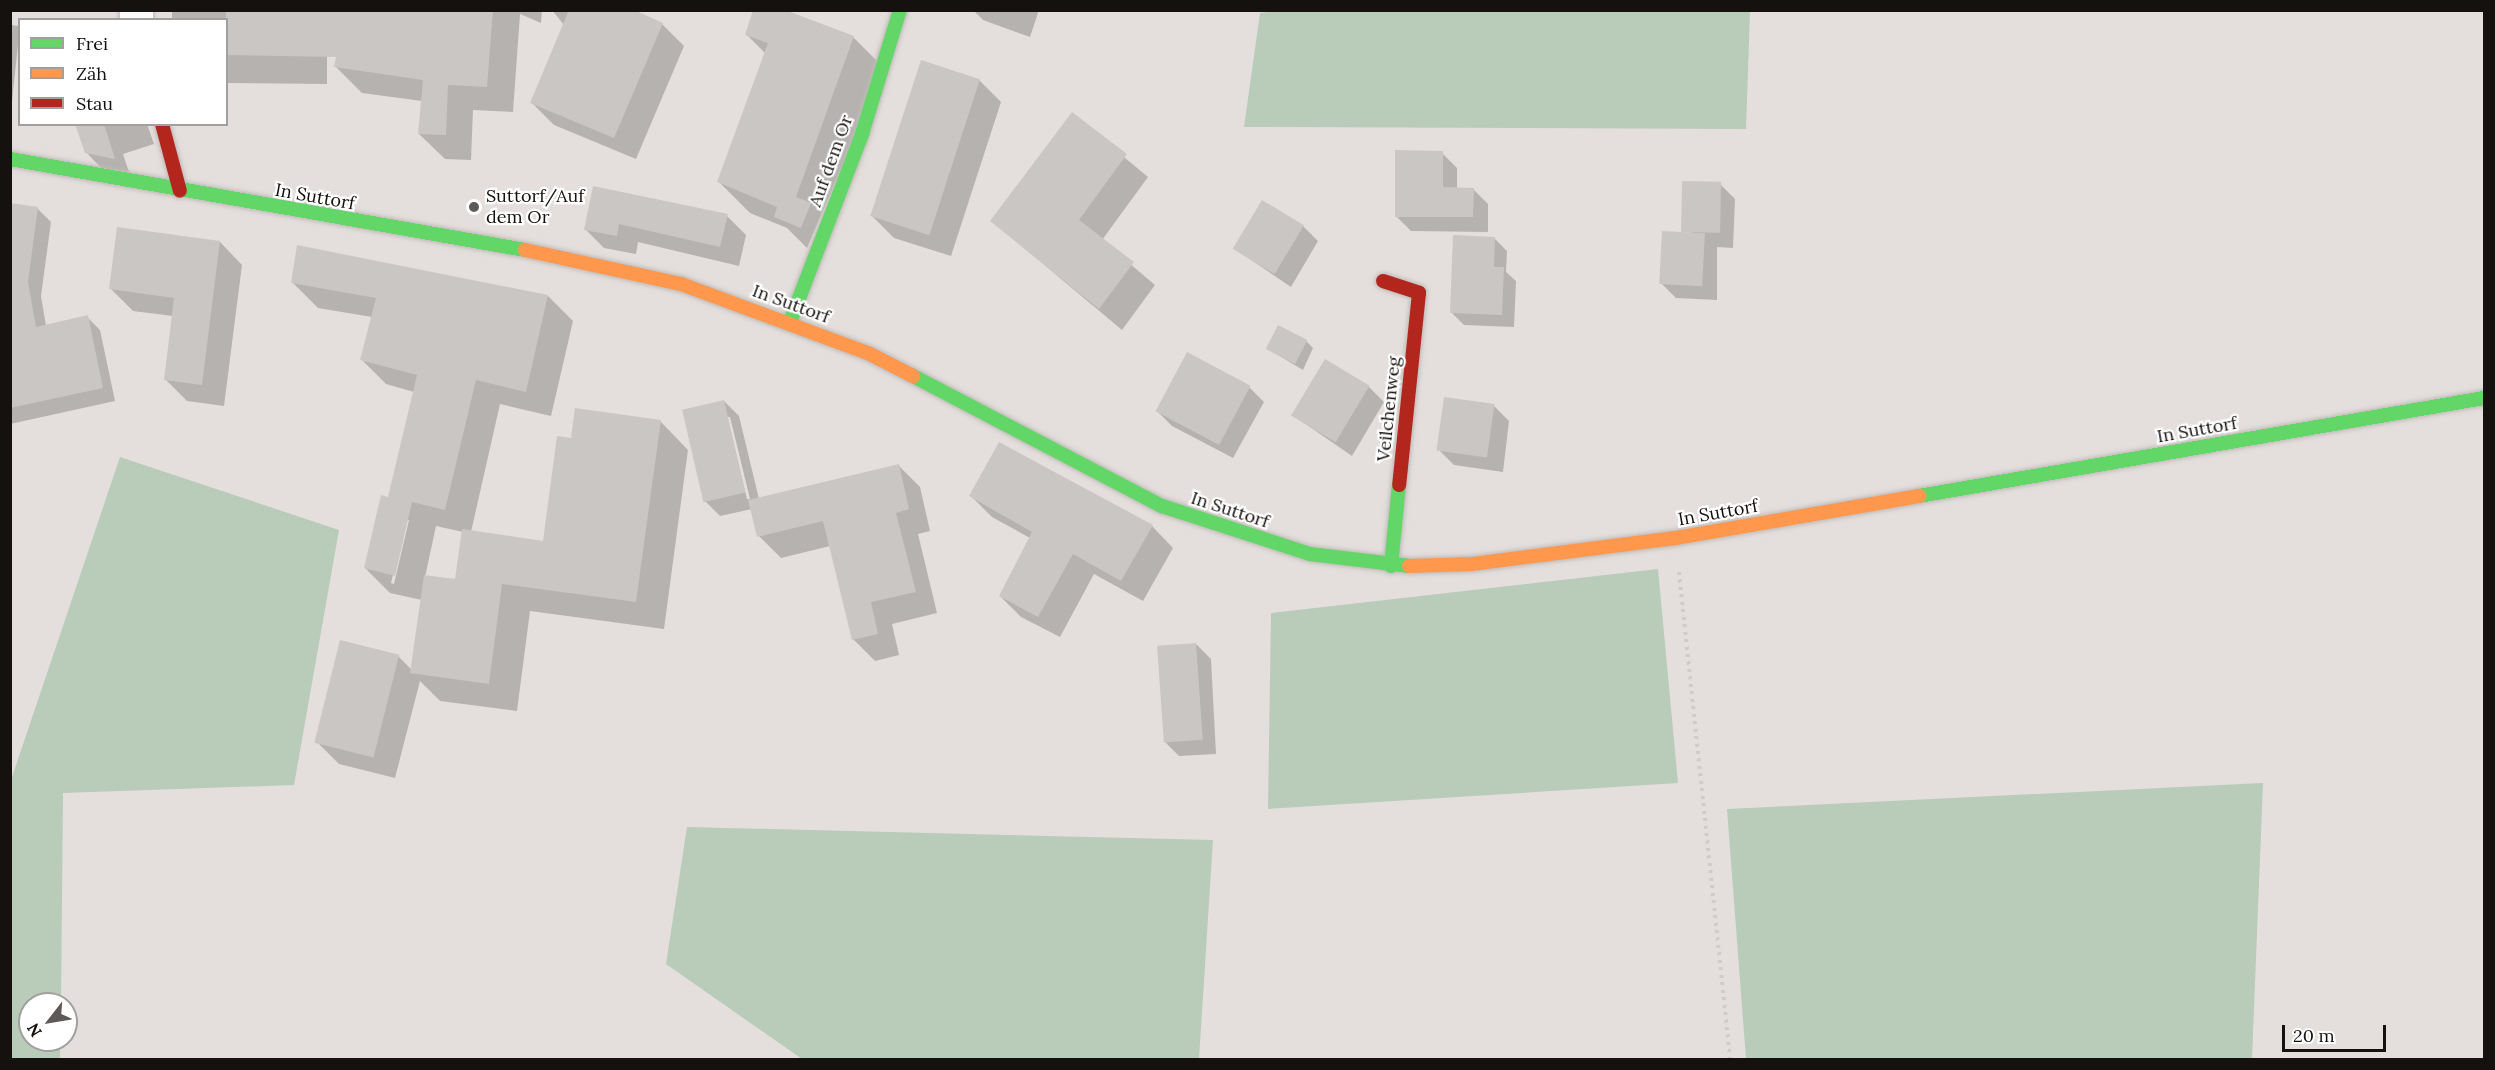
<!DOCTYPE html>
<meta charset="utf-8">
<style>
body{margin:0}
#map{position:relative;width:2495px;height:1070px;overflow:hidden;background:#e4dfdc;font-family:Lora,serif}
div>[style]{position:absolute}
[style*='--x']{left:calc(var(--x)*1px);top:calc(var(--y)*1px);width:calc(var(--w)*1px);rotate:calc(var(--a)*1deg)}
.green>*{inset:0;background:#b9cbb9}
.shadow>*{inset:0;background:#0003;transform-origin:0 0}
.building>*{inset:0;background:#cac6c4;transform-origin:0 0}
.path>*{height:4px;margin-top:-2px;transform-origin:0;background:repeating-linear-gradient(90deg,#cecccb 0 3px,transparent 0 7.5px)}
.roads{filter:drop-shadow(0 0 2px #bebab8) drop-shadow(0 0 2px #bebab8)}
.street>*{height:33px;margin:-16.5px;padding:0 16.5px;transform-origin:16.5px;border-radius:16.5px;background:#fbfafa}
.fast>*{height:14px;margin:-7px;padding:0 7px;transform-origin:7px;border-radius:7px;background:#63d668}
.slow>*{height:14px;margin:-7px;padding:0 7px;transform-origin:7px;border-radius:7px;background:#ff974d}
.jam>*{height:14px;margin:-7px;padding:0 7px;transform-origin:7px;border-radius:7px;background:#b3261e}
.dots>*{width:16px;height:16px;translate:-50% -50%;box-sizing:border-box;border:3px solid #fff;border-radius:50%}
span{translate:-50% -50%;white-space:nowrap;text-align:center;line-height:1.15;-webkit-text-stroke:4.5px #fff;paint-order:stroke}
.street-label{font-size:18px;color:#14110f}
.poi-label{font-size:18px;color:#14110f}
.left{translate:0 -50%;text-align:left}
.frame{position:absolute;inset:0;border:12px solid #14110f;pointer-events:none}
.legend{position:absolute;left:18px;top:18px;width:210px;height:108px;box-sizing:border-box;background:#fff;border:2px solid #a1a09f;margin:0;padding:8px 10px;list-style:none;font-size:18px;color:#14110f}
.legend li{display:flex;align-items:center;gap:12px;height:30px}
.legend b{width:30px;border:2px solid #a1a09f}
.north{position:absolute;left:18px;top:992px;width:60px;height:60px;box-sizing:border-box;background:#fff;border:2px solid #a1a09f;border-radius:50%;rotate:239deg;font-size:16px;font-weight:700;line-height:24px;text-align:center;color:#14110f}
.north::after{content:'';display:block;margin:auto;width:21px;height:27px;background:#5d5957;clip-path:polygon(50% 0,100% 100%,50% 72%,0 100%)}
.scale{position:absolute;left:2282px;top:1025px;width:104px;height:27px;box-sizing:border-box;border:3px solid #14110f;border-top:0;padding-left:8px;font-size:18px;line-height:21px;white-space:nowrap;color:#14110f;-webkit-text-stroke:4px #fff;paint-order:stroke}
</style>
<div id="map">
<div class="green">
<div style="clip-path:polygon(1276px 11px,1750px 11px,1746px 129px,1244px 127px,1260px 13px)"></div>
<div style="clip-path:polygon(120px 457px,339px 530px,294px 785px,63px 793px,61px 1004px,30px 1004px,30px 1040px,60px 1040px,60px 1059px,11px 1059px,11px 780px)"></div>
<div style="clip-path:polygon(1658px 569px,1678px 783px,1268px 809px,1271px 613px)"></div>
<div style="clip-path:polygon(2263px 783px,2252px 1059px,1746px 1059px,1727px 809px)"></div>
<div style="clip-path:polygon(687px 827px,1213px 840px,1199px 1059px,802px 1059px,666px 964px)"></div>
</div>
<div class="shadow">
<div style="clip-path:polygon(172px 10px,327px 10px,327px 84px,226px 83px,226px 20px,172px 20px)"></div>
<div style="clip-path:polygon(346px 10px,542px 10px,541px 23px,520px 14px,513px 112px,473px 110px,471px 160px,445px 159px,419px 134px,422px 101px,362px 93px,336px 67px)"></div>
<div style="clip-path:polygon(630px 10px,662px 24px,684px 46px,636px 159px,554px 125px,532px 103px,564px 25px,552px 10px)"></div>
<div style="clip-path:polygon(973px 10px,1039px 10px,1030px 37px,983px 20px)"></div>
<div style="left:10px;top:25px;width:10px;height:95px;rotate:6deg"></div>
<div style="clip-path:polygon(746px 34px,853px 37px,884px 68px,807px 248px,787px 228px,750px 213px,719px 182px,766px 54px)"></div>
<div style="clip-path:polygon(979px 80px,1001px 102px,951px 256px,894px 238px,872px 216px)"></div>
<div style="clip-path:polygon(1072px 114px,1148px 177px,1102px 240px,1155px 285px,1122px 330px,992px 221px)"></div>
<div style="clip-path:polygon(77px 124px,147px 124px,154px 144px,123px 154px,129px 172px,101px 168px,86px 152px)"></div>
<div style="clip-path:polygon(1442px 153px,1457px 168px,1457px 189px,1473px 189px,1488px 204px,1488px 232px,1411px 231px,1396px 216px)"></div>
<div style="clip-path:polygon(1720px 184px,1735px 199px,1733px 248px,1717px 247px,1717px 300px,1676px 298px,1661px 283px)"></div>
<div style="clip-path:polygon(594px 188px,727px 216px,746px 235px,739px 266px,638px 242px,636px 254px,604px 248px,585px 229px)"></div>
<div style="clip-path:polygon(10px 205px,37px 208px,51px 222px,41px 296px,46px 326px,87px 317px,100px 330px,115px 401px,10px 424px)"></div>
<div style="clip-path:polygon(1303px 226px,1318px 241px,1291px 287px,1235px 249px)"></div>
<div style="clip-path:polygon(1494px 238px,1507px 251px,1506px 272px,1516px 281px,1514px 327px,1464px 325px,1451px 312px)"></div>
<div style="clip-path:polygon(220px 242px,242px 265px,224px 406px,187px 401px,165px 379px,173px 316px,133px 311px,111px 289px)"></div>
<div style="clip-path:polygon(evenodd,293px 283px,548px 296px,573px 321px,551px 416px,500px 404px,471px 532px,544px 542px,572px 440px,660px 421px,688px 450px,664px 629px,530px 611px,517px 711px,440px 701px,420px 681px,395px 778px,339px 764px,317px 742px,398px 656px,412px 670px,422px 600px,390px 593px,365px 568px,389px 498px,414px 392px,386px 384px,361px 359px,372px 317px,318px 308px,293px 283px,406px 520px,409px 520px,394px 584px,391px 583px,406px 520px,293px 283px,436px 526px,463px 532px,457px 581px,425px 577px,436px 526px)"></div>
<div style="clip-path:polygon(1306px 341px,1313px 348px,1303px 370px,1268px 349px)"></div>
<div style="clip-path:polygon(1249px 387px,1264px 402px,1233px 458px,1172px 426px,1157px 411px)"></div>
<div style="clip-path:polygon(1369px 387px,1384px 402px,1352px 456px,1294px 416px)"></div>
<div style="clip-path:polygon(evenodd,724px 401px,739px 416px,759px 499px,898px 465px,920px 487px,930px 531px,918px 534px,937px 613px,892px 624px,899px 655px,875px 661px,853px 639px,830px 546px,781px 558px,759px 536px,752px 509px,720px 516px,705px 501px,724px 401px,727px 417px,730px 417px,750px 499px,747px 499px,727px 417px)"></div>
<div style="clip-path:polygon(1494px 406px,1509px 421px,1503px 472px,1454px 465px,1439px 450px)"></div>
<div style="clip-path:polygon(971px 496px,1152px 526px,1173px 548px,1143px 601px,1094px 574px,1060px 637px,1021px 617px,1000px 596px,1030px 538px,992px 517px)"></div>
<div style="clip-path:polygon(1196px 644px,1211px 659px,1216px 754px,1179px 756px,1164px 741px)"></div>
</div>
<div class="building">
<div style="clip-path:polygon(226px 10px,493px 10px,487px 87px,448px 85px,446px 135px,418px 134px,423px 80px,334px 67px,336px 57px,226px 55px)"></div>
<div style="clip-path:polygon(569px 10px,634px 10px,663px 23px,614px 138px,530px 103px)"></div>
<div style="clip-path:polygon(753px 10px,785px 10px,854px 36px,796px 197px,811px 203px,801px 228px,774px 217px,777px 207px,717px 182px,768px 43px,745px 35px)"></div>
<div style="left:921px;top:60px;width:62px;height:164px;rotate:18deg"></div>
<div style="clip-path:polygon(1072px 112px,1127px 154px,1079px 220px,1134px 262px,1099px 309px,990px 221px)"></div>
<div style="clip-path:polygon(75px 124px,104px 124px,115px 159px,85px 153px)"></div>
<div style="clip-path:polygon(1395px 150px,1443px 151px,1443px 187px,1474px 188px,1473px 217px,1395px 217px)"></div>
<div style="left:1682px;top:181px;width:39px;height:51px;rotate:1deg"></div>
<div style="clip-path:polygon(593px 186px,728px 214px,720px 247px,619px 224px,617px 236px,584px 230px)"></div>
<div style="left:1262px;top:200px;width:49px;height:57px;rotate:31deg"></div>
<div style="clip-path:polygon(10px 203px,38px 207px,28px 282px,36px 327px,88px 315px,103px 388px,10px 408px)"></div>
<div style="clip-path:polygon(117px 227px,220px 241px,202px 385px,164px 380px,174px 298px,109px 289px)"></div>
<div style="left:1662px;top:231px;width:43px;height:53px;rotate:3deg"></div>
<div style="clip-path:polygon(1453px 235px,1495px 237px,1494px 267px,1504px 267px,1502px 315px,1450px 313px)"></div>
<div style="clip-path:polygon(297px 245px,548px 295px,526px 392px,476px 380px,445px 510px,412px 502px,395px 576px,364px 568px,381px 495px,388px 497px,417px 375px,360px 360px,376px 298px,291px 283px)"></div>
<div style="left:1278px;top:325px;width:33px;height:27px;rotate:27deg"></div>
<div style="left:1187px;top:352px;width:72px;height:67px;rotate:28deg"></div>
<div style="left:1325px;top:359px;width:52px;height:66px;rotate:31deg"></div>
<div style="left:1444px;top:397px;width:51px;height:54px;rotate:8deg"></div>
<div style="left:724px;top:400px;width:95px;height:43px;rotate:77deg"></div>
<div style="clip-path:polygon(575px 408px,661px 420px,636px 602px,502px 584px,489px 684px,410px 673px,424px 575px,455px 579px,462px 529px,543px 541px,557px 436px,571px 438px)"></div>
<div style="clip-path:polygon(999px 442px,1153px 525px,1121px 581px,1073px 554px,1038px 617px,999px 596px,1032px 532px,969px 496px)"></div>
<div style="clip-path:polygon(899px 464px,909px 509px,896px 513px,916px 592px,871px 602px,878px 634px,852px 640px,823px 521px,757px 537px,748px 500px)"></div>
<div style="left:340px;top:640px;width:61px;height:106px;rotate:14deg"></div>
<div style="left:1196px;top:643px;width:97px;height:39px;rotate:86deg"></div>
</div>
<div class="path">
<div style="--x:1679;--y:572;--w:491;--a:84"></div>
</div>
<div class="roads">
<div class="street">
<div style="--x:136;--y:20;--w:10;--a:-90"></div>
</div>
<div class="fast">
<div style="--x:10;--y:159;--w:523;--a:10.02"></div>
<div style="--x:790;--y:322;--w:201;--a:-69"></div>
<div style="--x:862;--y:134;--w:130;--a:-73"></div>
<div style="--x:913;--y:376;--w:281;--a:27.6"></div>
<div style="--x:1162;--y:506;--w:156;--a:18"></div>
<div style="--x:1310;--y:554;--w:100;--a:6.9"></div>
<div style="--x:1919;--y:496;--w:573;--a:-9.84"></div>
<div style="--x:1391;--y:566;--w:81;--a:-84.4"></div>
</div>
<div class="slow">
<div style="--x:525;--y:250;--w:160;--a:12.3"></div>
<div style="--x:681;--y:284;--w:199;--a:20.3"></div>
<div style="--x:868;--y:353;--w:51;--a:27.1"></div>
<div style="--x:1409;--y:566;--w:63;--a:-1.8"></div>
<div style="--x:1472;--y:564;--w:206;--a:-7.3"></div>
<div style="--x:1676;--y:538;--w:247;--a:-9.8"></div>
</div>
<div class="jam">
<div style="--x:162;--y:124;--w:69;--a:75"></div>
<div style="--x:1383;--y:281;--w:38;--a:18"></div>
<div style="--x:1419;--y:293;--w:193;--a:95.9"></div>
</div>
</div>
<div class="dots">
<div style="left:474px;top:207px;background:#5d5957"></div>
</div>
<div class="street-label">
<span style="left:831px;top:161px;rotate:-70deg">Auf dem Or</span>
<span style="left:315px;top:197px;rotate:10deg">In Suttorf</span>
<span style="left:791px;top:304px;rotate:20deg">In Suttorf</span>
<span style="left:1389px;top:409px;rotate:-84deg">Veilchenweg</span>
<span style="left:2197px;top:430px;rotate:-10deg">In Suttorf</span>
<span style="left:1230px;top:510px;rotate:18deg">In Suttorf</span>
<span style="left:1718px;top:513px;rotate:-10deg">In Suttorf</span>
</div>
<div class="poi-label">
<span class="left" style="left:486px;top:207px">Suttorf/Auf<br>dem Or</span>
</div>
<div class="frame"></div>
<ul class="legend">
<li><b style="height:8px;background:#63d668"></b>Frei</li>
<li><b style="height:8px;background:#ff974d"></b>Zäh</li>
<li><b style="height:8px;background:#b3261e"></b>Stau</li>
</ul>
<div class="north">N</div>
<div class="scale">20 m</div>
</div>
